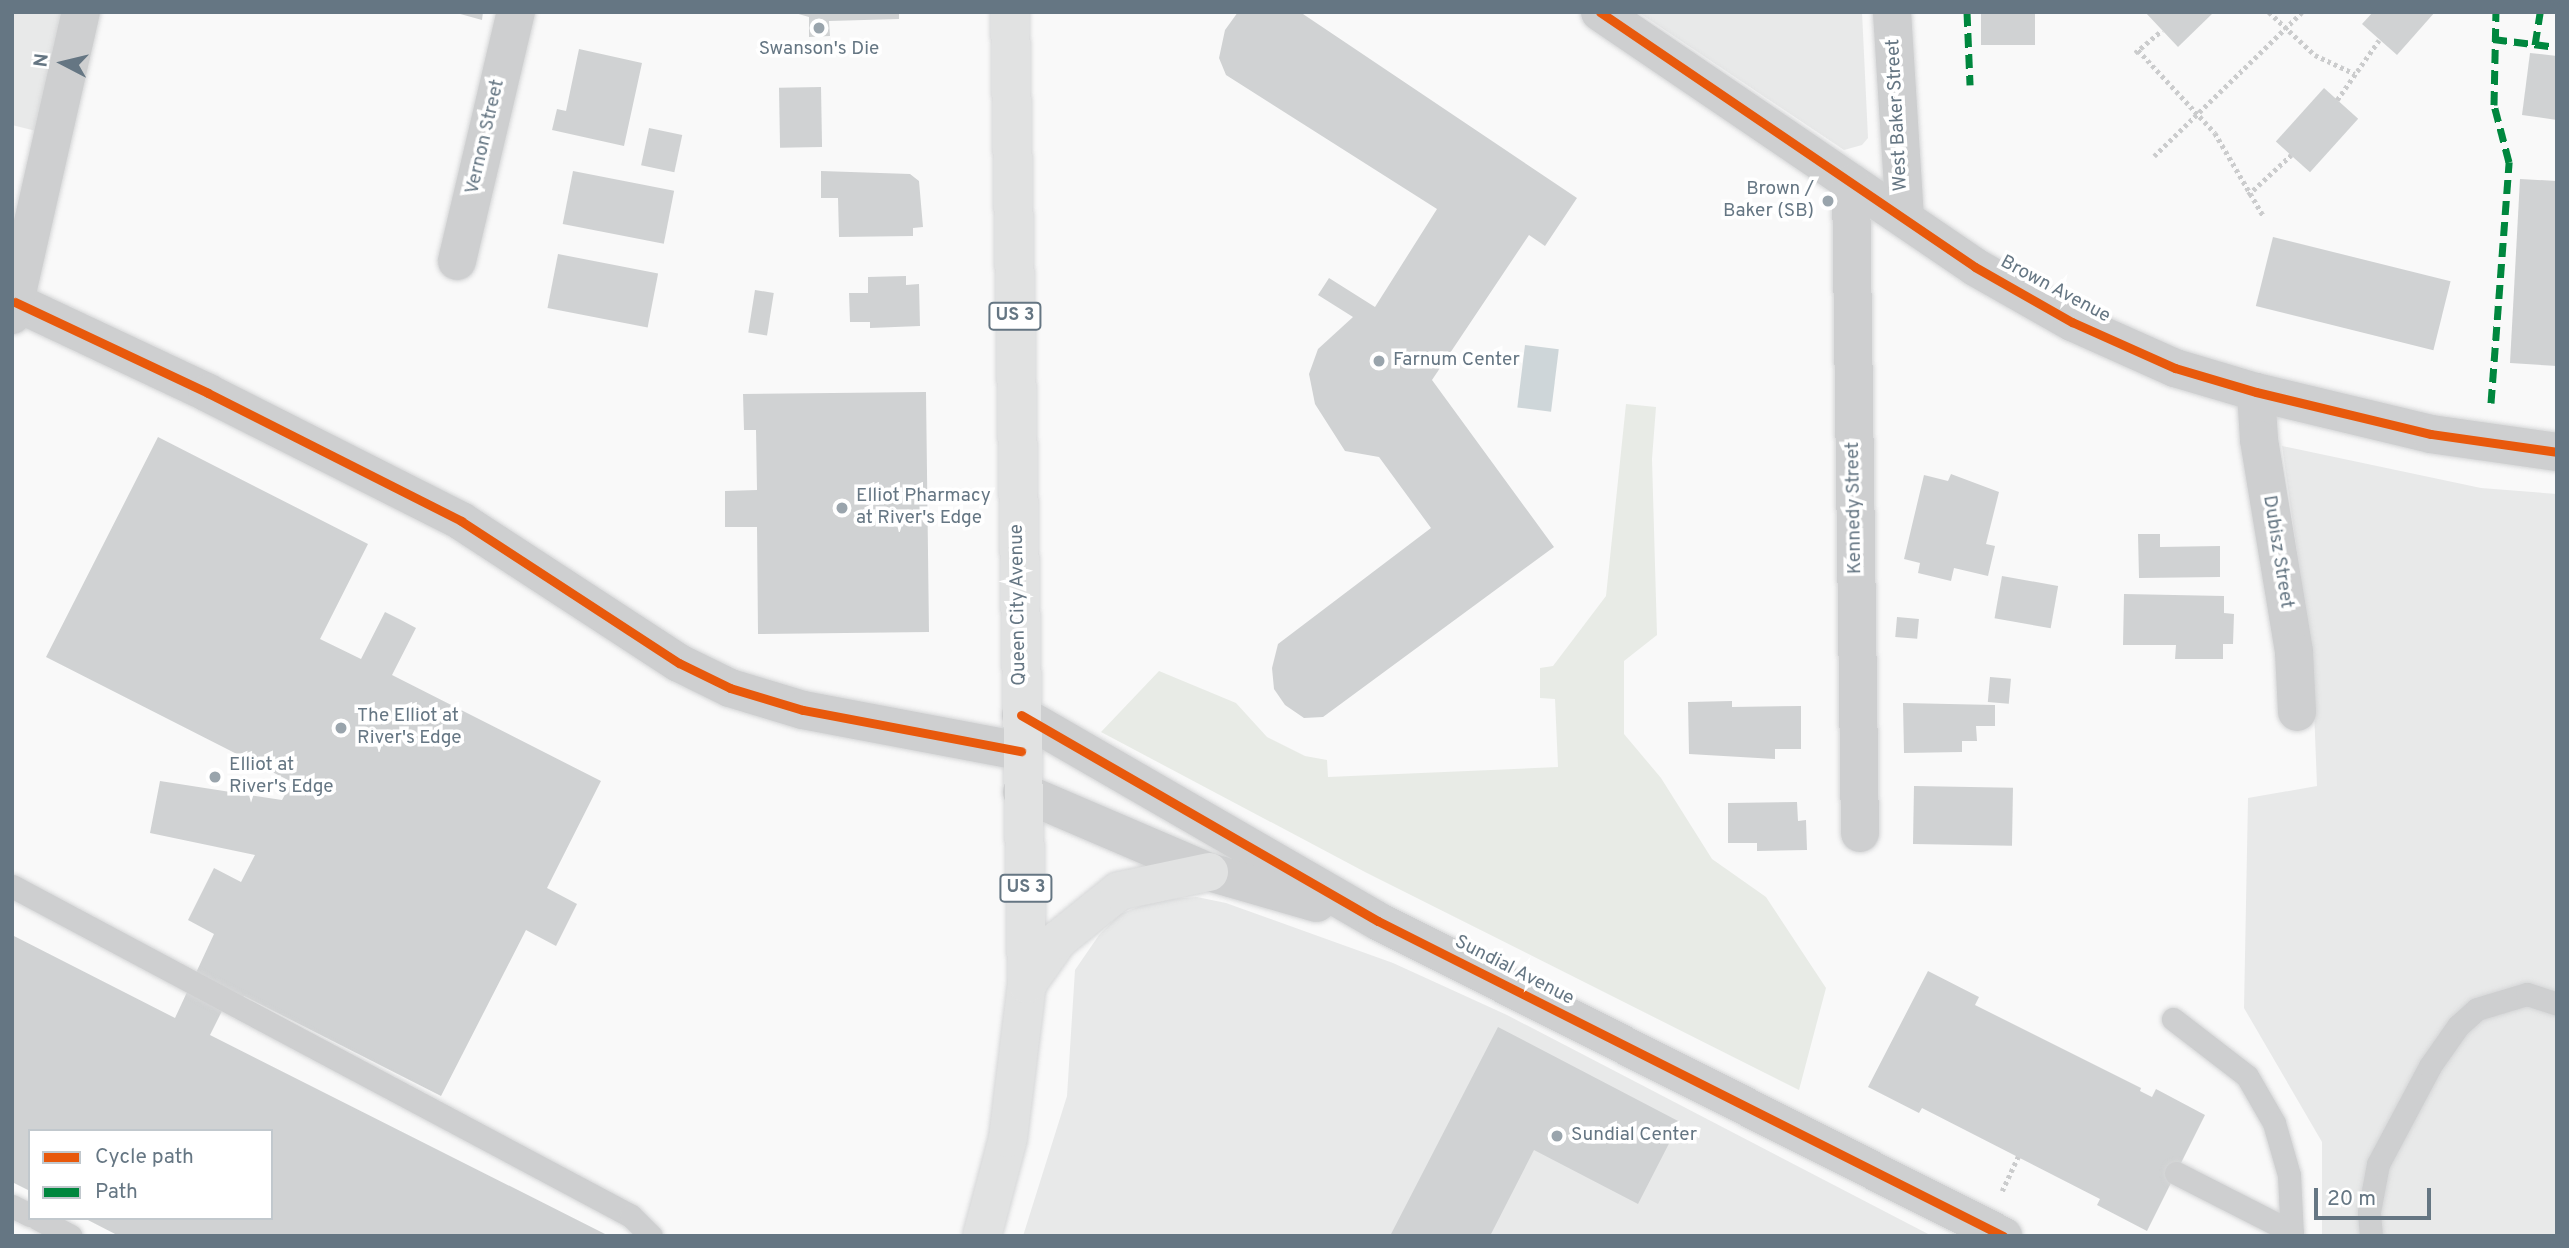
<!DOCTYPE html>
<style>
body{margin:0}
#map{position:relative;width:2569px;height:1248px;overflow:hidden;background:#f9f9f9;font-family:Overpass,sans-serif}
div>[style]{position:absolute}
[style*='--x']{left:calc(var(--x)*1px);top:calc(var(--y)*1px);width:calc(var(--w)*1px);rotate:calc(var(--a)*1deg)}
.built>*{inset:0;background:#e8e9e9}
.green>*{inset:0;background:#e8ebe6}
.water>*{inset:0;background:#ced6d9;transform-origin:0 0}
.building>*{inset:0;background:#d0d2d3;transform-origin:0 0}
.path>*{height:4.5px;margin-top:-2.25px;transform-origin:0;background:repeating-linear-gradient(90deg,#cbcccd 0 3.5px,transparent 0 7px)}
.roads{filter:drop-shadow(0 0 2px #d5d6d7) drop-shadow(0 0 2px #d5d6d7)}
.service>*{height:23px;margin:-11.5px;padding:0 11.5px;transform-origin:11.5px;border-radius:11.5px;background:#cecfd0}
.minor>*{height:38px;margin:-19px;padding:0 19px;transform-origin:19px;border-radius:19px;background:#cecfd0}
.primary>*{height:38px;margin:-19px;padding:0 19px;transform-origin:19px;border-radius:19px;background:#e1e2e2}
.quiet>*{height:7px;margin-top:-3.5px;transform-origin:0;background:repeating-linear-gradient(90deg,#00873e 0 14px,transparent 0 21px)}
.cycleway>*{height:9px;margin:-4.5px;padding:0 4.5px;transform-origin:4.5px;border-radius:4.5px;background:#e8590c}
.dots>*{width:19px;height:19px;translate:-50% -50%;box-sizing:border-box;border:4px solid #fff;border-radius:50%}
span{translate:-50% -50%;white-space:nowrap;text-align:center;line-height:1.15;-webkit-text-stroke:7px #fff;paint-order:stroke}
.shield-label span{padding:2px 5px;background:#fff;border:2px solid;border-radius:5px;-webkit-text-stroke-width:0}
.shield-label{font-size:18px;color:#657683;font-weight:700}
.poi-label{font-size:19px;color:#657683}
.right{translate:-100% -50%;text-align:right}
.left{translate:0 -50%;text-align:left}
.street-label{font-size:19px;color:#657683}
.frame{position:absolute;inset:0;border:14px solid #657683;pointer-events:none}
.legend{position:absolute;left:28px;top:1129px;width:245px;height:91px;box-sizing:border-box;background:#fff;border:2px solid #c1c8cd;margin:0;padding:9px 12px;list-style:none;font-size:21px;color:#657683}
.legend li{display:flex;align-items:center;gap:14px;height:35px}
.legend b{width:35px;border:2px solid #c1c8cd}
.north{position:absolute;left:28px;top:28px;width:70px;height:70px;-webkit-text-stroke:5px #fff;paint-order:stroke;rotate:277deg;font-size:19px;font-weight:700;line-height:28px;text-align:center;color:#657683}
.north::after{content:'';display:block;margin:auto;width:24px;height:32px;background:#657683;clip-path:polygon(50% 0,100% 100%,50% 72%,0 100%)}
.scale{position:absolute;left:2314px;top:1188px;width:117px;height:32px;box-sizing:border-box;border:4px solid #657683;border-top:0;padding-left:9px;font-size:21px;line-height:24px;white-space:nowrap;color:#657683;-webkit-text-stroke:5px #fff;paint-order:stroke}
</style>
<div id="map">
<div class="built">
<div style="clip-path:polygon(12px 12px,63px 12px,36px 131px,12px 125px)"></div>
<div style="clip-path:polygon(1638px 12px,1862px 12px,1868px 138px,1862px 145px,1844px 150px)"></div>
<div style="clip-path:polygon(2282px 446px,2481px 488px,2557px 494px,2557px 1236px,2322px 1236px,2322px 1142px,2244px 1008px,2248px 798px,2317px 786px,2312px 657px)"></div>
<div style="clip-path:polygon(1197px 897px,1226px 903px,1393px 963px,1507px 1015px,1932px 1236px,1023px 1236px,1067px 1096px,1075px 970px,1099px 935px,1120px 914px,1156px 900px)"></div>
</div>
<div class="green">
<div style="clip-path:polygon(1626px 404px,1656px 407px,1652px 459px,1657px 635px,1624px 661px,1624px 734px,1661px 778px,1712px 859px,1766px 897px,1826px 988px,1799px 1090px,1365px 872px,1101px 732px,1159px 671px,1236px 703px,1267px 737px,1305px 756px,1327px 760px,1328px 777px,1558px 767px,1555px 699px,1540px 698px,1540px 668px,1553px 666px,1606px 596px)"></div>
</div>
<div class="water">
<div style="left:1525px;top:345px;width:34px;height:63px;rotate:7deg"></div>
</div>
<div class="building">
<div style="clip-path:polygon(453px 12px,483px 12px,482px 20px)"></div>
<div style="clip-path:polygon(899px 12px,899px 19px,829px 21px,830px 36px,809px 37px,809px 17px,795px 13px)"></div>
<div style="clip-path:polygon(1238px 12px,1300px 12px,1577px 198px,1545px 246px,1529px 235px,1432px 380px,1554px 547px,1323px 717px,1304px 718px,1285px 705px,1274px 689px,1272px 668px,1278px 644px,1431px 528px,1379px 457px,1345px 451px,1315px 404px,1309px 374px,1318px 349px,1353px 317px,1318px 295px,1329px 278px,1375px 307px,1437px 209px,1226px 75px,1219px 58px,1225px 30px)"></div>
<div style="left:1981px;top:12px;width:54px;height:33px"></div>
<div style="clip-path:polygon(2145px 12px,2214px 12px,2178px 47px)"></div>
<div style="clip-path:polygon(2373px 12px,2435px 12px,2397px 55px,2362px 24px)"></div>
<div style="clip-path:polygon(579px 49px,642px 63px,624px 146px,552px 130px,557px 109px,566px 111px)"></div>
<div style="clip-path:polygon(2530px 53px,2557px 56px,2557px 120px,2522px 115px)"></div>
<div style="left:821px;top:87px;width:60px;height:42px;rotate:89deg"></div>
<div style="left:2324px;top:88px;width:46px;height:72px;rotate:42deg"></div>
<div style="left:649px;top:128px;width:34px;height:38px;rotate:12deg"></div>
<div style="left:573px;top:171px;width:103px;height:54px;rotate:11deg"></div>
<div style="clip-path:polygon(821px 171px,910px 174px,919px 181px,923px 227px,913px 228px,913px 236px,839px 237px,838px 198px,821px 198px)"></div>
<div style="clip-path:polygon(2520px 179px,2557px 181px,2557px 366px,2510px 363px)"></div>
<div style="left:2273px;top:237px;width:183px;height:71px;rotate:14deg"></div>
<div style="left:558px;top:254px;width:102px;height:55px;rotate:11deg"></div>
<div style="clip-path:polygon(906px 276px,906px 285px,919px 284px,920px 326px,870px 328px,870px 322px,850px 322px,849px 293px,868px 293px,868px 277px)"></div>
<div style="left:755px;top:290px;width:19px;height:43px;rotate:9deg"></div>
<div style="clip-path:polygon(926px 392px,929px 632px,758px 634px,757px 527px,725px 527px,725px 491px,757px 490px,756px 430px,744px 430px,743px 394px)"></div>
<div style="clip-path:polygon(158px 437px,368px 544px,320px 639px,361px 659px,385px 612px,401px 620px,416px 628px,392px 675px,601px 781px,547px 888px,577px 904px,556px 946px,526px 930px,441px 1096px,244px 996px,241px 1000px,230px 995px,210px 1035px,609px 1236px,119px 1236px,84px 1218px,271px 1218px,271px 1131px,30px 1131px,30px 1191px,12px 1182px,12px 935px,175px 1018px,214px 934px,188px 920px,214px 868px,241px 882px,255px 855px,150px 833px,160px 781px,282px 800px,292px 782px,46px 657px)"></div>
<div style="clip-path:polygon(1951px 474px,1999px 492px,1986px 544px,1995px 546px,1988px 576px,1954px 568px,1951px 581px,1918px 573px,1920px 563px,1904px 559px,1924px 475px,1948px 481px)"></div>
<div style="clip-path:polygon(2138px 534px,2160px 534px,2160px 547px,2220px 546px,2220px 577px,2139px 578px)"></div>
<div style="left:2002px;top:576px;width:57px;height:43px;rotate:10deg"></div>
<div style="clip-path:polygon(2124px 594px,2224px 596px,2224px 613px,2234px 614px,2233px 644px,2223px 644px,2223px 659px,2175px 659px,2176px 645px,2123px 645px)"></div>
<div style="left:1897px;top:617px;width:22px;height:20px;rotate:5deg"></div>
<div style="left:1990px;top:677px;width:21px;height:25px;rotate:5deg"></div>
<div style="clip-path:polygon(1732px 701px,1732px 707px,1801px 706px,1801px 749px,1775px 749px,1775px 759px,1689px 754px,1688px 702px)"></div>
<div style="clip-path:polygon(1903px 703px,1995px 705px,1995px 726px,1976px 726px,1977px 741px,1962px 741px,1962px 752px,1904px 753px)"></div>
<div style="left:1914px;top:786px;width:99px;height:58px;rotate:1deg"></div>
<div style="clip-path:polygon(1797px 802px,1798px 821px,1806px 820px,1807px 850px,1757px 851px,1757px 843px,1728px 843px,1728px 803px)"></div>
<div style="clip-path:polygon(1928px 971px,1979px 997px,1975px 1005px,2141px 1088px,2140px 1091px,2152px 1097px,2156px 1089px,2205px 1115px,2147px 1231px,2097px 1205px,2100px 1199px,1922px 1108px,1919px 1113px,1868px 1087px)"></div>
<div style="clip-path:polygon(1498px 1027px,1680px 1122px,1638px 1204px,1534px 1150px,1490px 1236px,1390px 1236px)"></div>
</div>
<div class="path">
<div style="--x:2269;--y:12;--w:63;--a:43.1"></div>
<div style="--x:2315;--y:55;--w:44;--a:25.4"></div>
<div style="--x:2138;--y:50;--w:113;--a:47.1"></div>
<div style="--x:2215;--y:133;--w:97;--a:59.7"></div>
<div style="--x:2135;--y:53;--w:35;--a:-40"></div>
<div style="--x:2337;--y:100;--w:73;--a:-55"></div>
<div style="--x:2154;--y:156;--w:206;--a:-44.2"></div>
<div style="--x:2248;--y:195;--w:59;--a:-42.9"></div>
<div style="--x:2002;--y:1191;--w:38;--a:-65"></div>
</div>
<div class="roads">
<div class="service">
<div style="--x:12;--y:886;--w:701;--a:28.06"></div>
<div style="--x:631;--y:1216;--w:28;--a:45"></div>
<div style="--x:2173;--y:1019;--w:93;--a:37.6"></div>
<div style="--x:2247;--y:1076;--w:54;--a:60.1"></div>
<div style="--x:2274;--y:1123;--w:54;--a:73.9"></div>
<div style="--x:2289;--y:1175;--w:61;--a:87.2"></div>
<div style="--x:2176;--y:1173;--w:130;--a:27"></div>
<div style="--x:12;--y:1206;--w:20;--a:27"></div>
<div style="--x:37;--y:1218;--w:38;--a:28"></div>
<div style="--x:2371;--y:1236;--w:24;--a:-95"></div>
<div style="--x:2369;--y:1212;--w:49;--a:-79.4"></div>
<div style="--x:2378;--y:1164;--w:111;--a:-62"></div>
<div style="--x:2430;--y:1066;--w:49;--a:-55"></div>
<div style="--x:2458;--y:1026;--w:25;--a:-42"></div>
<div style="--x:2477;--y:1009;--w:52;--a:-16.7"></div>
<div style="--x:2527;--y:994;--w:32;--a:18"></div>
</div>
<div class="minor">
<div style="--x:1600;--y:12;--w:453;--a:34.2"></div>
<div style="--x:1975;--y:267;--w:112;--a:29.6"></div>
<div style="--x:2072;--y:322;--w:113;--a:24.1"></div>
<div style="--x:2175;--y:368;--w:84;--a:16.5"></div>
<div style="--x:2256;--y:392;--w:180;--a:13.5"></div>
<div style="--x:2431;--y:434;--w:127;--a:8.1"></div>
<div style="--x:1892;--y:12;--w:205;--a:86.4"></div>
<div style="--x:1851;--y:183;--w:650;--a:89.21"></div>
<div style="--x:457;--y:261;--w:256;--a:-76.7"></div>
<div style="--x:15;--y:302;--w:213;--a:25.2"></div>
<div style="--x:208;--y:393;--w:284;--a:26.8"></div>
<div style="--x:461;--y:521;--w:260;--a:33.1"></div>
<div style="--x:679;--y:663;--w:57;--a:26.1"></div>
<div style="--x:730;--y:688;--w:76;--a:16.8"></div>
<div style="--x:803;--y:710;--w:222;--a:10.7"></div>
<div style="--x:12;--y:315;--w:311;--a:-77.2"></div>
<div style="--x:2256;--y:392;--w:48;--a:86.4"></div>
<div style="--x:2259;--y:440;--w:215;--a:80.6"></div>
<div style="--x:2294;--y:652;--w:60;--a:87.1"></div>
<div style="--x:1021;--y:715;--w:412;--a:30"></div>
<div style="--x:1378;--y:921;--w:700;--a:26.75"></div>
<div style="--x:1022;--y:792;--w:203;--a:23.2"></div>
<div style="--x:1209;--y:872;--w:112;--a:16"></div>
</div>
<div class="primary">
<div style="--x:1027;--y:984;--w:54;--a:-54.8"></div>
<div style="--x:1058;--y:940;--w:78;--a:-38.8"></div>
<div style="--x:1119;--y:891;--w:92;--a:-11.9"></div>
<div style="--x:982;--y:1236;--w:101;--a:-75.1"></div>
<div style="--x:1008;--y:1138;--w:155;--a:-83"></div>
<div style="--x:1027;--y:984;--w:972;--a:-91"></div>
</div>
</div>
<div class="quiet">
<div style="--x:1967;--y:12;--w:73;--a:87.6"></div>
<div style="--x:2493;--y:39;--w:64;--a:7.1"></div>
<div style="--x:2535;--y:45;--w:33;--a:-81"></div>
<div style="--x:2491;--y:403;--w:242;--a:-85.7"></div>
<div style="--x:2509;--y:162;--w:59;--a:-104.7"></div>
<div style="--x:2494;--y:105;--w:93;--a:-88.8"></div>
</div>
<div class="cycleway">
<div style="--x:1600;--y:12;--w:453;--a:34.2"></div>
<div style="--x:1975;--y:267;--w:112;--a:29.6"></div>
<div style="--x:2072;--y:322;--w:113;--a:24.1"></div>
<div style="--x:2175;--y:368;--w:84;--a:16.5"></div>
<div style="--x:2256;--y:392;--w:180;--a:13.5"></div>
<div style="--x:2431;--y:434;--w:127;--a:8.1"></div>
<div style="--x:15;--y:302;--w:213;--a:25.2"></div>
<div style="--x:208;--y:393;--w:284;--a:26.8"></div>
<div style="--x:461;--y:521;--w:260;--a:33.1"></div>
<div style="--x:679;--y:663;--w:57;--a:26.1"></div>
<div style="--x:730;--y:688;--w:76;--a:16.8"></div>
<div style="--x:803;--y:710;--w:222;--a:10.7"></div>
<div style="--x:1021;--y:715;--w:412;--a:30"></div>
<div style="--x:1378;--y:921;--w:700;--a:26.75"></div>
</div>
<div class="dots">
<div style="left:819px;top:28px;background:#99a4ac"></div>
<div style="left:1828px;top:201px;background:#99a4ac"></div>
<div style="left:1379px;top:361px;background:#99a4ac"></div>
<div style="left:842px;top:508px;background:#99a4ac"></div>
<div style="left:341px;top:728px;background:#99a4ac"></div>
<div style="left:215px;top:777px;background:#99a4ac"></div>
<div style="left:1557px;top:1136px;background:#99a4ac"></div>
</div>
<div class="shield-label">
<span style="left:1015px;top:316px">US 3</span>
<span style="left:1026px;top:888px">US 3</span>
</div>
<div class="poi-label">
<span style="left:819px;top:50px">Swanson's Die</span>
<span class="right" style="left:1814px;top:201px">Brown /<br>Baker (SB)</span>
<span class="left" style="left:1393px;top:361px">Farnum Center</span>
<span class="left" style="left:856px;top:508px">Elliot Pharmacy<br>at River's Edge</span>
<span class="left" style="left:357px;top:728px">The Elliot at<br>River's Edge</span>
<span class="left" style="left:229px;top:777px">Elliot at<br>River's Edge</span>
<span class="left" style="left:1571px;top:1136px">Sundial Center</span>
</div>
<div class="street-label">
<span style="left:1898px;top:115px;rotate:-93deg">West Baker Street</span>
<span style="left:486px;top:137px;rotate:-77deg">Vernon Street</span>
<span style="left:2055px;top:290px;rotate:28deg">Brown Avenue</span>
<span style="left:1855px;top:508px;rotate:-91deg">Kennedy Street</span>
<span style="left:2277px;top:552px;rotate:81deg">Dubisz Street</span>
<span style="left:1019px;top:605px;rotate:-91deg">Queen City Avenue</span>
<span style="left:1514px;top:971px;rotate:27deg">Sundial Avenue</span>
</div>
<div class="frame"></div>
<ul class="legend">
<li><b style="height:9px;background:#e8590c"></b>Cycle path</li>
<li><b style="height:9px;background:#00873e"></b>Path</li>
</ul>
<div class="north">N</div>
<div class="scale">20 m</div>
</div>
